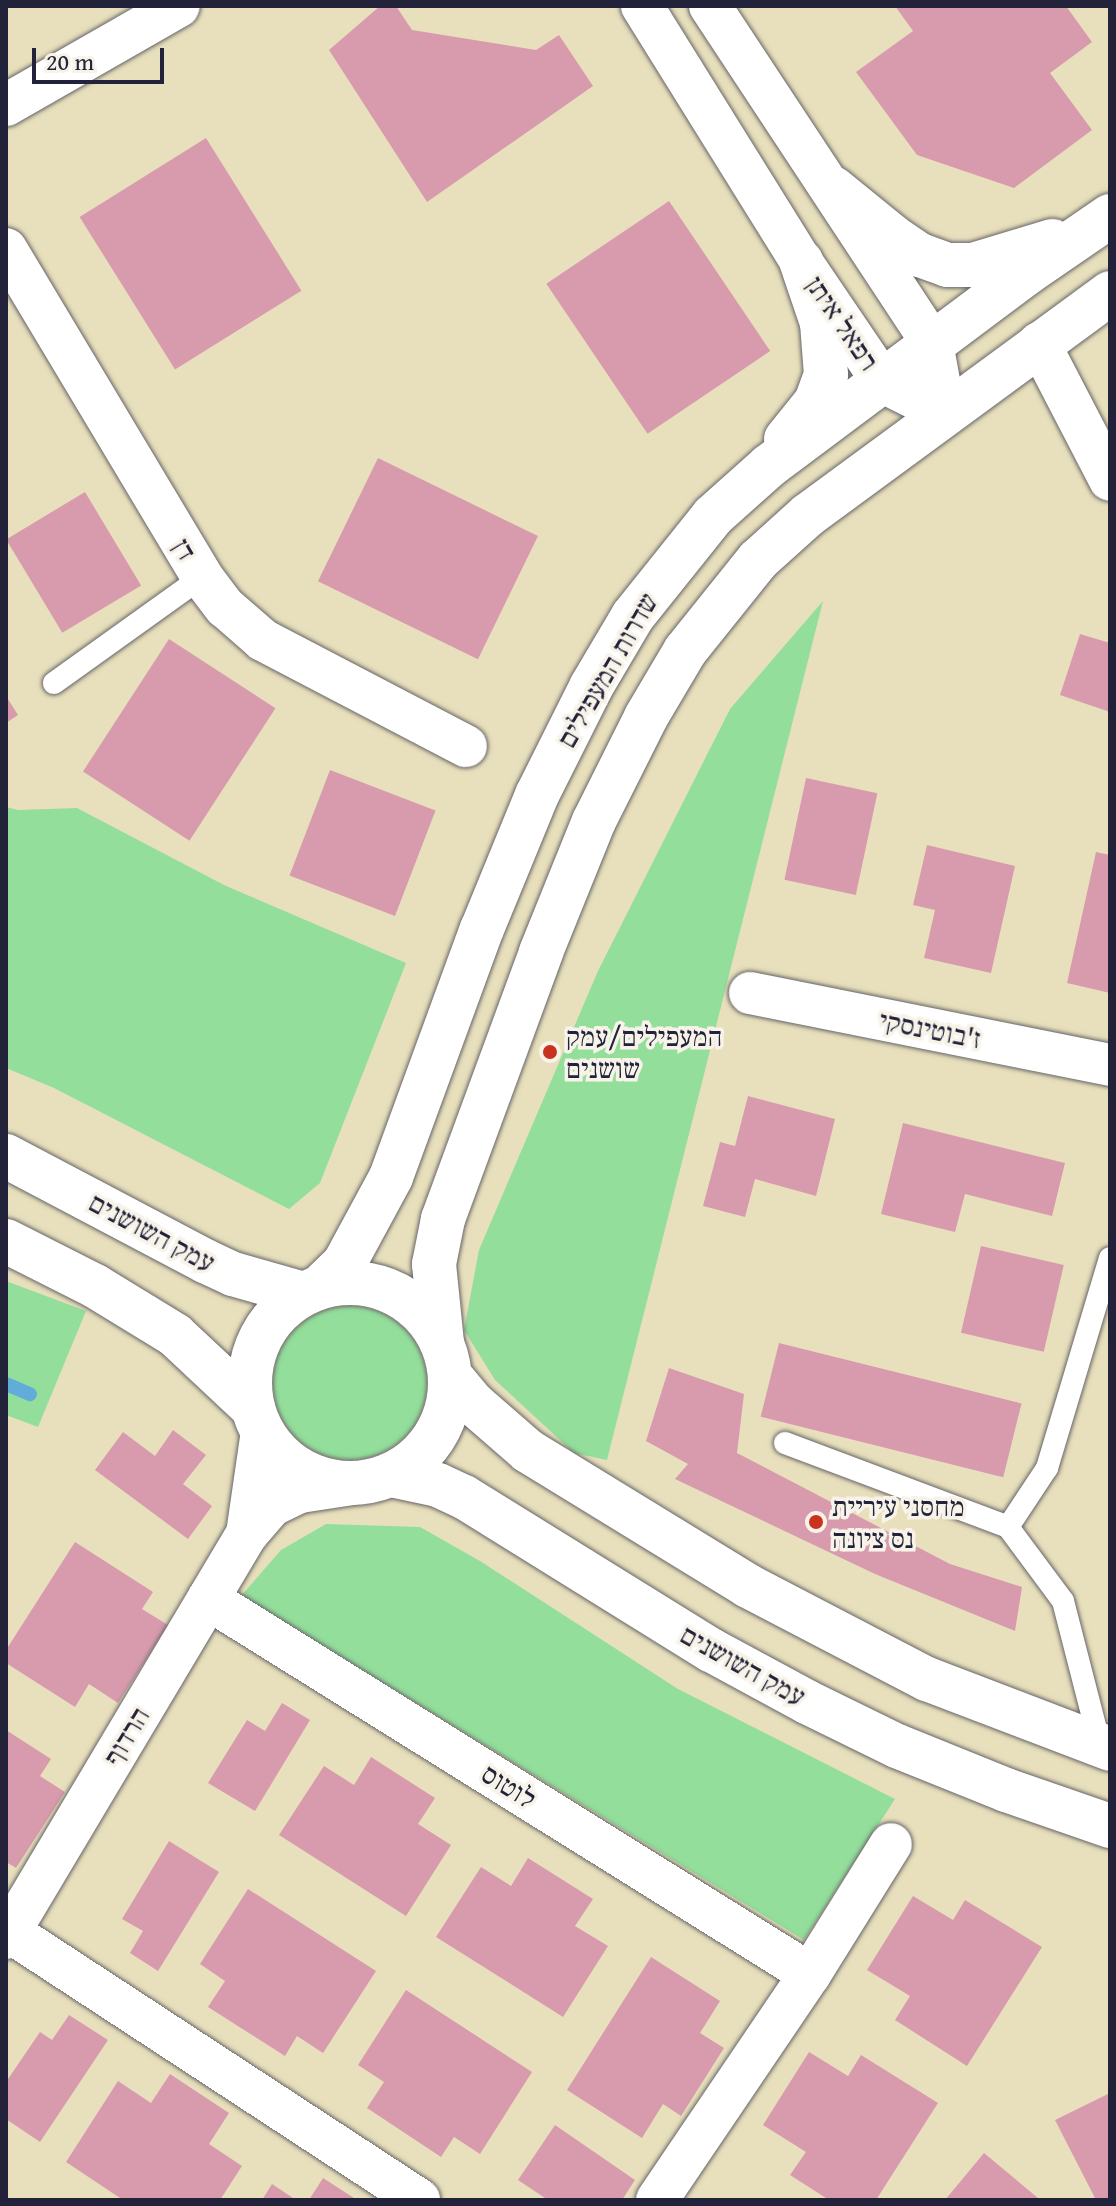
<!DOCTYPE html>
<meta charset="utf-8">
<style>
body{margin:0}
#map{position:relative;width:1116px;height:2206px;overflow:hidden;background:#e8e0bc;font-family:"Gentium Book Plus","Frank Ruhl Libre",serif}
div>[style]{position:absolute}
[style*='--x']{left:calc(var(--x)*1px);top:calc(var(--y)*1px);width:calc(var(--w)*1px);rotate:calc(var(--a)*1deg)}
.green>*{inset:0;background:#93de9b}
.round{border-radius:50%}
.stream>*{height:14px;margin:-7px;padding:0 7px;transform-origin:7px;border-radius:7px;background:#62acda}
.building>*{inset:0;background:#d89bae;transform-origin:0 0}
.roads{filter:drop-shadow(0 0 2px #676468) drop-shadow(0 0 2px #676468)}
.service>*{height:22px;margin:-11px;padding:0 11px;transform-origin:11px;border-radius:11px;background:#fff}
.minor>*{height:42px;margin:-21px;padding:0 21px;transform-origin:21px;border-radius:21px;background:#fff}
.tertiary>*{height:44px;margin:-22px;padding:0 22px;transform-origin:22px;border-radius:22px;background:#fff}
.tertiary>.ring{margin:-22px;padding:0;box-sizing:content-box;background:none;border:44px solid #fff;border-radius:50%}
.dots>*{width:22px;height:22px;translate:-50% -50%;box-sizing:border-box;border:4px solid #f7f3e8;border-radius:50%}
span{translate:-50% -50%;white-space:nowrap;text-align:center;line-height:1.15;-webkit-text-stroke:7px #f7f3e8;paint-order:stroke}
.street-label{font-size:28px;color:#22223b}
.poi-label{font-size:28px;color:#22223b}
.left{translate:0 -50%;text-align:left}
.frame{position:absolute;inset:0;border:8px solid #22223b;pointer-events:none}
.scale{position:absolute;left:32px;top:48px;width:132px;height:36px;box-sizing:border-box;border:4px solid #22223b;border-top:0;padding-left:10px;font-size:24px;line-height:28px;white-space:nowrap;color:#22223b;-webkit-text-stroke:6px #f7f3e8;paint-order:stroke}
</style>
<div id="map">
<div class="green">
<div style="clip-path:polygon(823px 601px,607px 1460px,574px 1453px,495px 1380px,464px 1330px,479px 1250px,598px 971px,730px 709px)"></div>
<div style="clip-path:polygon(6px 807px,18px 810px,77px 808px,226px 886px,406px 963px,320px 1183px,289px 1209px,54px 1088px,6px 1068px)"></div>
<div style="clip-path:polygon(6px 1281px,86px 1311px,38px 1427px,6px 1415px)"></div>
<div class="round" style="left:273px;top:1306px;width:154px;height:154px"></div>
<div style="clip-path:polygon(326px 1524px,420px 1527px,480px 1561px,678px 1689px,895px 1799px,804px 1940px,241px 1596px,281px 1550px)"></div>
</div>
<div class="stream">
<div style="--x:6;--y:1384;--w:26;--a:23"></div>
</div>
<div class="building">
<div style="clip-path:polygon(380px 6px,396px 6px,412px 30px,536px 50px,559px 35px,593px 86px,427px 202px,329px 50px)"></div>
<div style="clip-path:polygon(895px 6px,1066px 6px,1092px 42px,1050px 73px,1092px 130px,1014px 188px,917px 155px,856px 72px,913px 31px)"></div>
<div style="left:206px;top:138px;width:180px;height:149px;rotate:58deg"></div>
<div style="left:669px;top:201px;width:181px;height:148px;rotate:56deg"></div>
<div style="left:378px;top:458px;width:178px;height:137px;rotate:26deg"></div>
<div style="left:85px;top:492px;width:109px;height:92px;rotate:59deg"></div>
<div style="clip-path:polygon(1080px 634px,1110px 643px,1110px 712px,1060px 695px)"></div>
<div style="left:169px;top:639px;width:127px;height:158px;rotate:33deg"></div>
<div style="clip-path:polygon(6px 696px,18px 715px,6px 723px)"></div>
<div style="left:330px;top:770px;width:113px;height:113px;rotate:21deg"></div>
<div style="left:806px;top:778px;width:73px;height:104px;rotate:12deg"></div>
<div style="clip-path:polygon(927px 845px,1015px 866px,991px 973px,924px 958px,935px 910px,913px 905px)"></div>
<div style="clip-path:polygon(1096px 852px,1110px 855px,1110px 993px,1067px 983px)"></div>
<div style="clip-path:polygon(748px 1096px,835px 1119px,816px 1196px,755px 1179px,745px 1217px,703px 1206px,720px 1142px,735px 1146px)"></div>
<div style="clip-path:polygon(903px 1123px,1065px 1163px,1052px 1216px,965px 1194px,955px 1232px,881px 1214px)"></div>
<div style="left:981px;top:1246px;width:85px;height:89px;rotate:13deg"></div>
<div style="left:779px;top:1343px;width:250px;height:76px;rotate:14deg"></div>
<div style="clip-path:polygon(669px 1368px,744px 1394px,737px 1453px,950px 1564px,1022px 1587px,1015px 1631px,875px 1574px,675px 1479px,688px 1464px,646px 1441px)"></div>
<div style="clip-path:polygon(173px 1430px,206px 1455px,183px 1484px,212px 1506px,188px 1539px,95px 1470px,123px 1432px,155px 1456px)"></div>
<div style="clip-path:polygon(75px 1542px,153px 1592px,142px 1609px,168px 1625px,118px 1703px,89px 1684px,75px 1707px,6px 1663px,6px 1650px)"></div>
<div style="clip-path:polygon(282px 1703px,310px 1720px,255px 1811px,208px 1783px,247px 1720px,265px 1731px)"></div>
<div style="clip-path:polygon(6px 1730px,51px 1759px,40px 1776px,65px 1792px,16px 1868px,6px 1862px)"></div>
<div style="clip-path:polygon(371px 1757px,435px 1798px,418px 1824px,451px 1845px,406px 1916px,279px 1835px,324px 1766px,354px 1785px)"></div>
<div style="clip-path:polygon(169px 1841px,219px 1872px,158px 1971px,130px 1953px,143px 1931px,122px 1919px)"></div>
<div style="clip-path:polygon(528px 1858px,593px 1899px,575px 1926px,608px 1946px,563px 2017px,436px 1937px,481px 1867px,511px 1886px)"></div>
<div style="clip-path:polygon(248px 1889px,376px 1971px,323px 2053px,297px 2036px,285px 2056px,208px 2007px,225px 1981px,200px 1964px)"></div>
<div style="clip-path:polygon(913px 1896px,953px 1920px,965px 1900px,1042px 1947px,967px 2066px,895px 2020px,910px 1996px,867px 1970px)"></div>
<div style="clip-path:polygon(651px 1957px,720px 2001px,700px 2033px,724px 2048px,681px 2116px,663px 2104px,642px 2138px,567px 2090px)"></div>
<div style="clip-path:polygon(406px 1990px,532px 2072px,480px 2154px,454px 2137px,441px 2157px,367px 2108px,384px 2082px,358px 2065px)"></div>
<div style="clip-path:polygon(69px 2015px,108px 2040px,40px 2142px,6px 2119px,6px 2082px,40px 2032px,52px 2040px)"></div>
<div style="clip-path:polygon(809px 2052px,848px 2076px,861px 2055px,938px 2103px,876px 2200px,829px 2200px,790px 2175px,806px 2152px,763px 2125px)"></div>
<div style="clip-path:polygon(170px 2074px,229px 2113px,209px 2144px,242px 2166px,220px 2200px,123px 2200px,66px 2162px,118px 2081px,151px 2103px)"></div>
<div style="clip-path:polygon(1110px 2093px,1110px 2200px,1096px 2200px,1055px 2120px)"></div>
<div style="clip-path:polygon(555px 2125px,635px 2180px,622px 2200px,548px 2200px,518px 2180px)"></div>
<div style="clip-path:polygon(984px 2153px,1038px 2198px,1036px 2200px,945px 2200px)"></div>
<div style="clip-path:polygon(323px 2178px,357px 2200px,309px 2200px)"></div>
<div style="clip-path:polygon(272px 2184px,296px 2200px,262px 2200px)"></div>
</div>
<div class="roads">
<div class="service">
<div style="--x:54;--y:683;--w:182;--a:-35.6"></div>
<div style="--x:785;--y:1443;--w:238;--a:20.6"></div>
<div style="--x:1008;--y:1527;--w:92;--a:53.4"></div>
<div style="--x:1063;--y:1601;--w:149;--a:75.6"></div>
<div style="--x:1008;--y:1527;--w:71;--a:-56.5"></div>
<div style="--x:1047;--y:1468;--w:219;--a:-73.3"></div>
</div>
<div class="minor">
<div style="--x:642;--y:6;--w:301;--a:58.1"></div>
<div style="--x:801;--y:261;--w:146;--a:55.9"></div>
<div style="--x:883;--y:382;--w:69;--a:26.6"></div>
<div style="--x:710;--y:6;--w:404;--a:56.6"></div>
<div style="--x:932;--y:343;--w:71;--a:79.5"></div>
<div style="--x:6;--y:105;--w:199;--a:-29.8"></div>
<div style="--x:6;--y:249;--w:382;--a:59.1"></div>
<div style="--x:202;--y:577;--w:38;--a:53"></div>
<div style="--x:225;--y:607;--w:50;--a:41"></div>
<div style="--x:263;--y:640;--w:229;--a:27.6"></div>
<div style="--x:1039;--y:343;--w:154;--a:62.6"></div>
<div style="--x:750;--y:993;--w:367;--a:11.3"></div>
<div style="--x:247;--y:1534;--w:104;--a:-81.7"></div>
<div style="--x:208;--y:1599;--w:709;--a:31.92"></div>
<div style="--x:10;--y:1932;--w:489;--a:33.2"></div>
<div style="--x:6;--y:1938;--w:470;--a:-59.2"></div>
<div style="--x:247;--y:1534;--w:37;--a:-49"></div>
<div style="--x:271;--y:1506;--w:32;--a:-26"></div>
<div style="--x:300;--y:1492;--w:53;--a:-8.7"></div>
<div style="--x:657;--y:2200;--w:273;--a:-55.9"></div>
<div style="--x:810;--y:1974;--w:153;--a:-58.1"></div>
</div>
<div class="tertiary">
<div style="--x:833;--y:188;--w:77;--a:39.2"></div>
<div style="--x:893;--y:237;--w:32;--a:34"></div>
<div style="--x:920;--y:255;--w:29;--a:20"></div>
<div style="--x:947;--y:265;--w:26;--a:0"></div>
<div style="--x:973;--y:265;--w:83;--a:-16.9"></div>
<div style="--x:786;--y:439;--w:48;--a:-51"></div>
<div style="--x:816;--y:402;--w:29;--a:-70"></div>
<div style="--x:826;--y:375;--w:52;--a:-94.4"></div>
<div style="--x:822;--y:323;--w:65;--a:-108.7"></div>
<div style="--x:6;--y:1156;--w:225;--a:27.8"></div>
<div style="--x:205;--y:1261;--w:31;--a:25"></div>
<div style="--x:233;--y:1274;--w:73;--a:15.9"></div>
<div style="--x:6;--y:1241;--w:100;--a:26.8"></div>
<div style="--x:95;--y:1286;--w:94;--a:31.5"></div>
<div style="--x:175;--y:1335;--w:107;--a:43.1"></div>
<div class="ring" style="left:250px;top:1283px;width:156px;height:156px"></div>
<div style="--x:320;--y:1287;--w:33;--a:-44"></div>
<div style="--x:344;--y:1264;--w:99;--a:-61.6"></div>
<div style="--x:391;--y:1177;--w:264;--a:-69.9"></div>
<div style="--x:482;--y:929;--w:145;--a:-67.7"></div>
<div style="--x:537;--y:795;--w:121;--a:-63.4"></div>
<div style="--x:591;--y:687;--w:82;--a:-59.4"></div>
<div style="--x:633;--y:616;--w:128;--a:-51.3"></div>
<div style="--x:713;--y:516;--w:75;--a:-41.8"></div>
<div style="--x:769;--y:466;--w:322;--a:-36.8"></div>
<div style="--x:1027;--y:273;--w:101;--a:-34.5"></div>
<div style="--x:442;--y:1343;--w:79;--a:-95.8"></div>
<div style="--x:434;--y:1264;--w:46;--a:-78.7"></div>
<div style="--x:443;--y:1219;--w:284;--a:-69.8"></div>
<div style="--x:541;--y:952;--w:141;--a:-68"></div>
<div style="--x:594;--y:821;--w:116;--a:-63.4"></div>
<div style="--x:646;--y:717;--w:77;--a:-59.4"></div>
<div style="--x:685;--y:651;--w:117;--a:-51.3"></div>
<div style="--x:758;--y:560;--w:67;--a:-42"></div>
<div style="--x:808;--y:515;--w:375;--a:-36.3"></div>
<div style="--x:451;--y:1377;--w:35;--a:50"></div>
<div style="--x:474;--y:1404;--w:72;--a:41"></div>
<div style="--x:528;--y:1451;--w:258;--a:31.5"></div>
<div style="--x:748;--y:1586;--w:202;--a:27.5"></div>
<div style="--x:927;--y:1679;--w:196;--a:20.9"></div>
<div style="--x:391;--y:1475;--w:48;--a:12"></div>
<div style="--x:438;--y:1485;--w:29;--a:25"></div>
<div style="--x:464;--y:1497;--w:291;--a:31.8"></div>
<div style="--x:711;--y:1650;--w:109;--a:28.4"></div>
<div style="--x:807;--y:1702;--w:100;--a:26.1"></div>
<div style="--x:897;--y:1746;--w:118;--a:22"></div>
<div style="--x:1006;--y:1790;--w:110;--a:19.1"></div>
</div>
</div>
<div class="dots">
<div style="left:550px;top:1052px;background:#c8321e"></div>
<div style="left:816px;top:1522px;background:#c8321e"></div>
</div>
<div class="street-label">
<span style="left:843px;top:323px;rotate:56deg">רפאל איתן</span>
<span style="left:185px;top:549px;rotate:59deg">דן</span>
<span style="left:607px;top:670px;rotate:-60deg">שדרות המעפילים</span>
<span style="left:930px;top:1029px;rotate:11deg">ז'בוטינסקי</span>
<span style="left:152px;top:1232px;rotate:28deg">עמק השושנים</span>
<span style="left:743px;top:1665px;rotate:29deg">עמק השושנים</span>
<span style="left:126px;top:1736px;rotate:-59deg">הרדוף</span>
<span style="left:509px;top:1786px;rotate:32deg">לוטוס</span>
</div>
<div class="poi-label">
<span class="left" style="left:566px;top:1052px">המעפילים/עמק<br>שושנים</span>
<span class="left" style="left:832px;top:1522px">מחסני עיריית<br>נס ציונה</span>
</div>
<div class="frame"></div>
<div class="scale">20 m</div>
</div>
